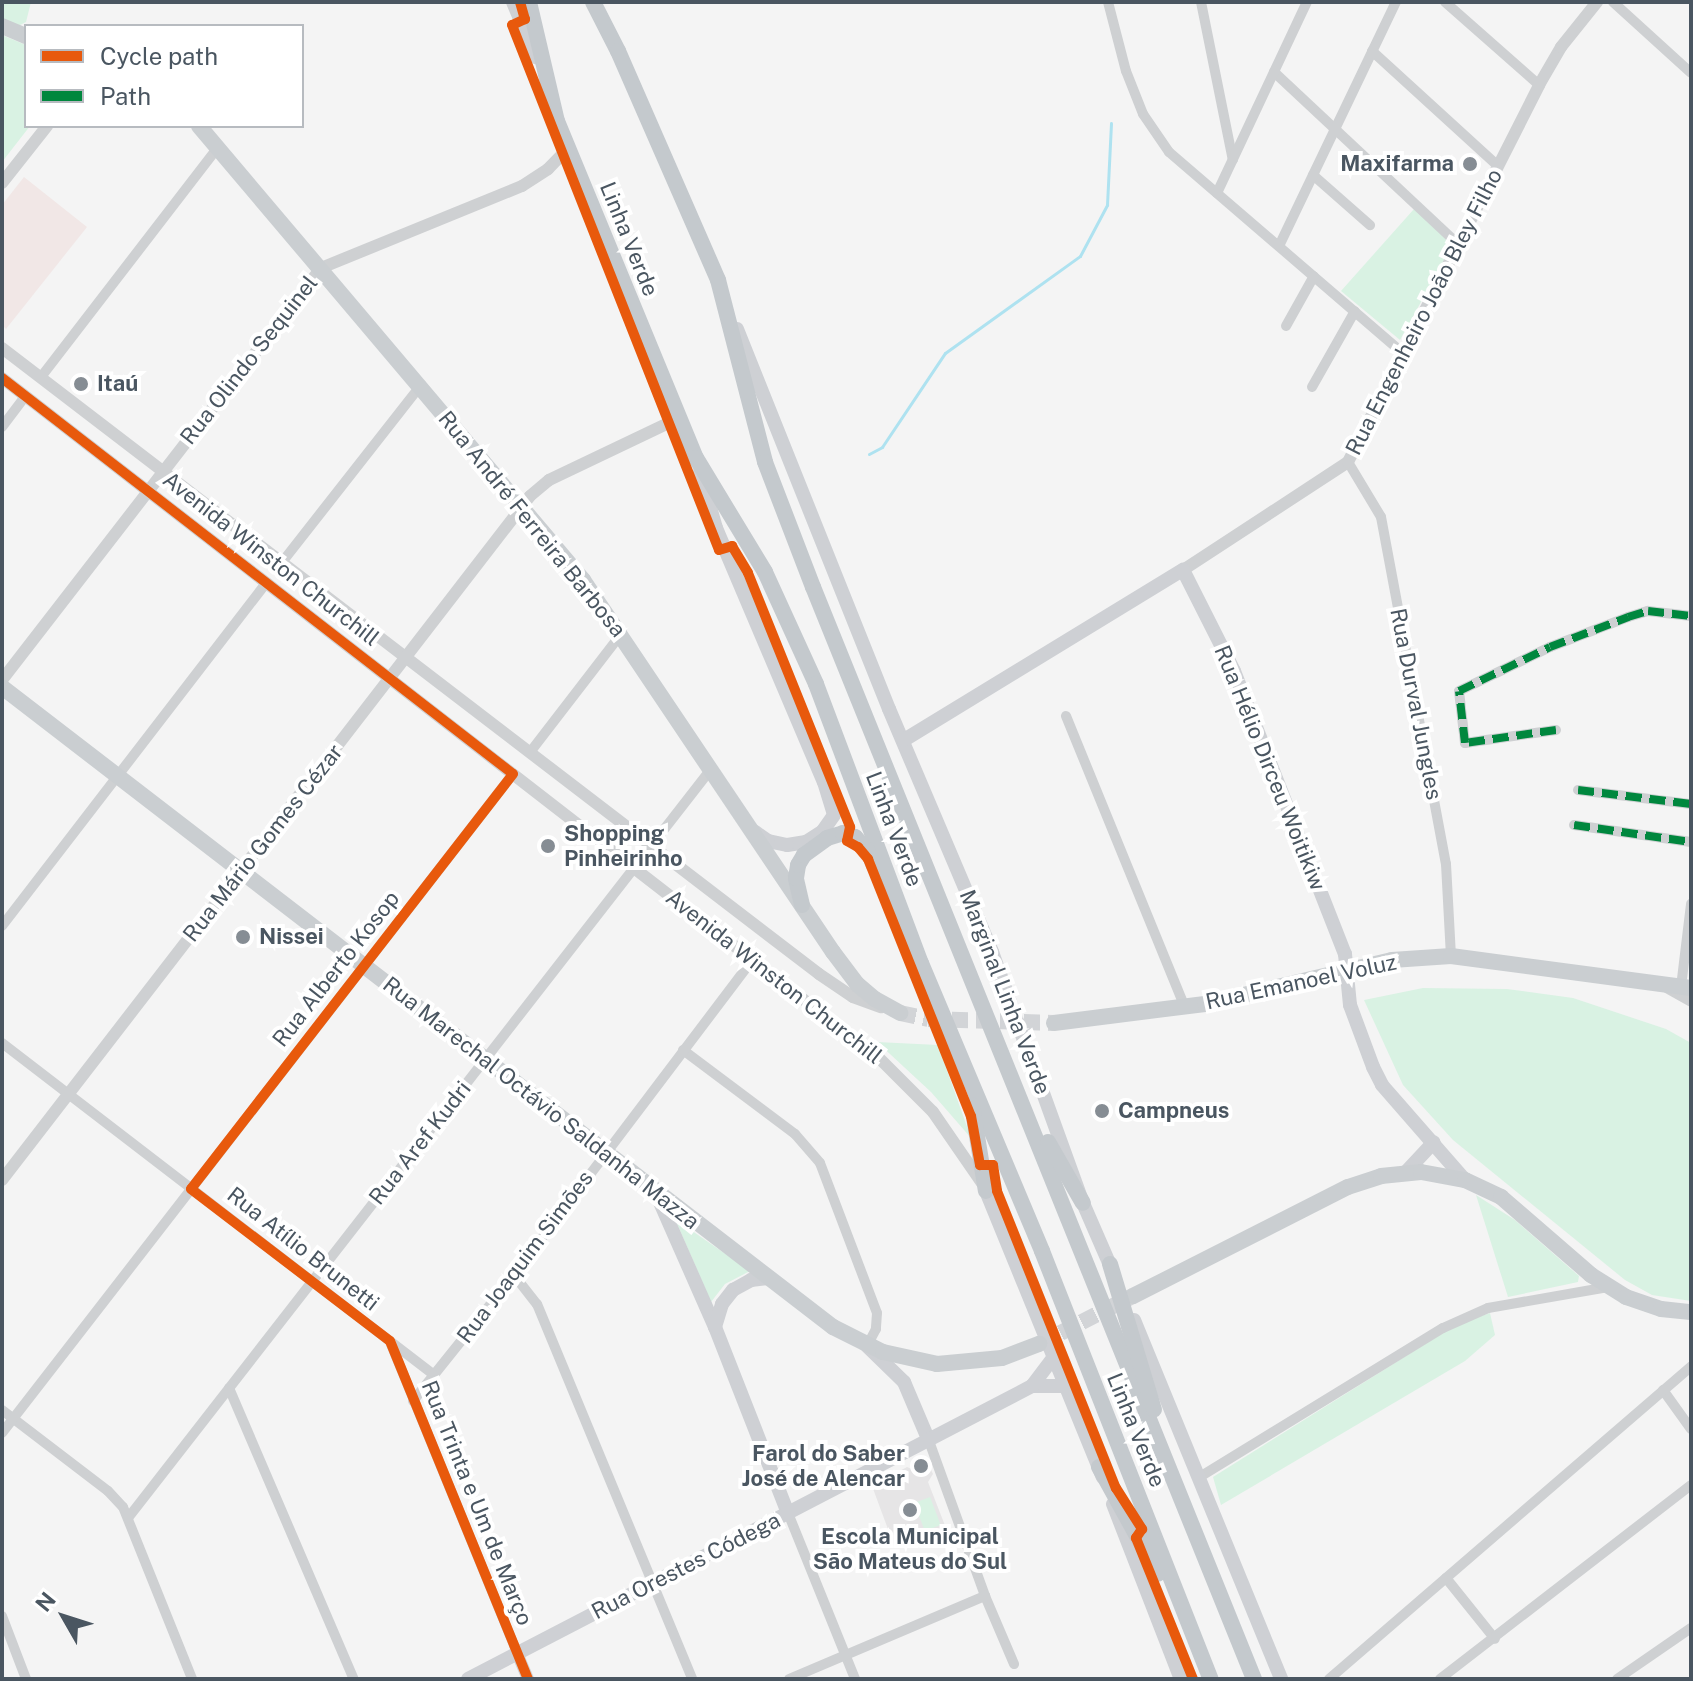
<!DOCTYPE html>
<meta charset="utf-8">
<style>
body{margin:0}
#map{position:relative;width:1693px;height:1681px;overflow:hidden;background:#f4f4f4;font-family:"Public Sans",sans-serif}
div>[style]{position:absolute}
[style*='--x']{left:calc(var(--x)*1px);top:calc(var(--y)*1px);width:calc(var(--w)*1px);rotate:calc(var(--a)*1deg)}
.education>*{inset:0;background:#e6e5e6}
.medical>*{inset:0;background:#f1e7e6}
.green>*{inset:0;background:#d9f2e3;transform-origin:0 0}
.stream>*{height:3px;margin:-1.5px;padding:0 1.5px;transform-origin:1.5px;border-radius:1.5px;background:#aee2f0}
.primary-tunnel>*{height:16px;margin-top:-8px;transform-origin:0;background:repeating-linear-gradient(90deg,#d2d4d7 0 16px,transparent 0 24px)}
.minor>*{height:10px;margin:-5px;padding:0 5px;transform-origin:5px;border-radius:5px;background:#ced0d2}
.tertiary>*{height:12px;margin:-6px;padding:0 6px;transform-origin:6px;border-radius:6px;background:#ced0d2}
.secondary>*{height:14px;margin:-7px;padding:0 7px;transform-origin:7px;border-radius:7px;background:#ced0d4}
.primary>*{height:16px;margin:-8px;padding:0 8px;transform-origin:8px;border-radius:8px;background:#caced1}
.trunk>*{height:16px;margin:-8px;padding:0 8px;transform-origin:8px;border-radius:8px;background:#c4c9cd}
.quiet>*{height:8px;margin-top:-4px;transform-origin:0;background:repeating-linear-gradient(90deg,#00873e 0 16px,transparent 0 24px)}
.cycleway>*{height:10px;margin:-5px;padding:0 5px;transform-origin:5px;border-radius:5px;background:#e8590c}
.dots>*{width:22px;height:22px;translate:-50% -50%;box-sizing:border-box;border:4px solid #fff;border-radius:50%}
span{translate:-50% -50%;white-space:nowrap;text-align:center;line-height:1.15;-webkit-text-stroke:8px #fff;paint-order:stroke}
.poi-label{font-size:22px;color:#4a5661;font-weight:700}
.right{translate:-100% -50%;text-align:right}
.left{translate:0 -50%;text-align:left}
.street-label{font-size:22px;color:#4a5661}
.frame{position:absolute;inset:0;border:4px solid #4a5661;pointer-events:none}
.legend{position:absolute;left:24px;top:24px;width:280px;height:104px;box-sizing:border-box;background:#fff;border:2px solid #b7bbc0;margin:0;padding:10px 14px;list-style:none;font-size:24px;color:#4a5661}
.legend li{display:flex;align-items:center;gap:16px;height:40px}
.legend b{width:40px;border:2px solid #b7bbc0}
.north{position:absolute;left:24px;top:1577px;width:80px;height:80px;-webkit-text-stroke:6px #fff;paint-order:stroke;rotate:309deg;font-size:22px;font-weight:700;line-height:32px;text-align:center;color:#4a5661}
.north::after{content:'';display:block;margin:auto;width:28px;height:36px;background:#4a5661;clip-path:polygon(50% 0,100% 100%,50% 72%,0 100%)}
</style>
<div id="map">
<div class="education">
<div style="clip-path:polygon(907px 1467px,919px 1472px,931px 1470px,933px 1474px,928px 1482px,946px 1528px,895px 1548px,872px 1486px)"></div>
</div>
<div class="medical">
<div style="clip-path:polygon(24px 177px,87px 227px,6px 329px,2px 325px,2px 205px)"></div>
</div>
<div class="green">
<div style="clip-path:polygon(2px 2px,31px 2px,26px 22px,12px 29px,2px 24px)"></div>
<div style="clip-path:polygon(2px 35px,26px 45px,26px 126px,30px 126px,2px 162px)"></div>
<div style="clip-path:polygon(1414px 209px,1453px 244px,1400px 340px,1341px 291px)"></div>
<div style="clip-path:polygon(1423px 988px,1507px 989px,1573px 998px,1666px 1029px,1691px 1043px,1691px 1301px,1652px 1295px,1625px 1280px,1453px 1140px,1403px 1085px,1364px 1000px)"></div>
<div style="clip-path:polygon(877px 1042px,938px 1045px,971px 1138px,931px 1092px)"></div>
<div style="clip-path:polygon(1476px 1195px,1515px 1220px,1579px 1276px,1578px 1282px,1508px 1297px)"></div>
<div style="clip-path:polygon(675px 1219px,750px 1271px,725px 1284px,711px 1302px)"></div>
<div style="clip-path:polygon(1490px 1313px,1495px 1335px,1465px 1361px,1221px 1505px,1213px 1477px,1457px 1324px)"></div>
<div style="left:930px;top:1497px;width:30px;height:17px;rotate:69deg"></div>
</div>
<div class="stream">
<div style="--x:869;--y:454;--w:15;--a:-28"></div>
<div style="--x:882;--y:447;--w:113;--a:-56.2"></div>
<div style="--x:945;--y:353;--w:166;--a:-35.7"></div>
<div style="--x:1080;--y:256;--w:58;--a:-62.1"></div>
<div style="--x:1107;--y:205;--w:82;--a:-87.2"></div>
</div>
<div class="primary-tunnel">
<div style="--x:900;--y:1013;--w:29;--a:12"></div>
<div style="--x:928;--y:1019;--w:126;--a:1.8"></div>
<div style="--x:1039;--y:1344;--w:106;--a:-27.1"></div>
</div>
<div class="minor">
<div style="--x:1108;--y:2;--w:71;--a:75.4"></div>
<div style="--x:1126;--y:71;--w:46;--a:68.4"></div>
<div style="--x:1143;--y:114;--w:46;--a:55.6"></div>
<div style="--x:1169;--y:152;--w:308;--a:40.7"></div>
<div style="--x:1201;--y:2;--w:161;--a:78.6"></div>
<div style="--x:1445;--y:2;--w:125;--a:41.4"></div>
<div style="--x:1613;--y:2;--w:105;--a:42.3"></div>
<div style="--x:1372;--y:51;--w:171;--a:42.4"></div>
<div style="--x:1274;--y:72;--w:252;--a:43.1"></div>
<div style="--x:1313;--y:175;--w:76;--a:41.3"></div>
<div style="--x:1217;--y:193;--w:211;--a:-64.8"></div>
<div style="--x:1279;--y:246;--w:271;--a:-64.4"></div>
<div style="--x:1286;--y:326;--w:57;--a:-60.8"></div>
<div style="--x:41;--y:377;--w:290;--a:-52.4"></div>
<div style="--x:1312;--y:387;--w:87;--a:-60.5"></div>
<div style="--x:2;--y:427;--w:38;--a:-53"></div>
<div style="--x:1348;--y:462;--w:64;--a:59"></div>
<div style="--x:1381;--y:517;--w:353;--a:79.4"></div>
<div style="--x:1446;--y:864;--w:92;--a:86.9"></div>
<div style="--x:283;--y:561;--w:224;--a:-51.9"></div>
<div style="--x:1066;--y:716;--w:314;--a:67.8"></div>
<div style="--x:1556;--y:730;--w:92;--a:171.9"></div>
<div style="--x:1465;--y:743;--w:52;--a:-96.6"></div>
<div style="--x:1459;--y:691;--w:101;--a:-25.8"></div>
<div style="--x:1550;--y:647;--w:84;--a:-21"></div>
<div style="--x:1628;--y:617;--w:21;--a:-17"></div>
<div style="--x:1648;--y:611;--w:43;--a:6.6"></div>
<div style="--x:531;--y:751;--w:148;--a:-52.4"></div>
<div style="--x:1578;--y:790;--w:114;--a:7.1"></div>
<div style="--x:1574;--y:825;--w:118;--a:8.3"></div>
<div style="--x:2;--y:926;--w:434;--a:-52.4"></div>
<div style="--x:1681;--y:987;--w:84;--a:-83.1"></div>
<div style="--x:1668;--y:989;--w:26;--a:29"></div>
<div style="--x:2;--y:1043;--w:545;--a:37.54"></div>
<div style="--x:683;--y:1050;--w:140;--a:36.9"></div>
<div style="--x:795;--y:1134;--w:38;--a:49"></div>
<div style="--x:820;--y:1163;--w:160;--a:69.2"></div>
<div style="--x:877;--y:1313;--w:16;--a:94"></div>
<div style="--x:876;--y:1329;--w:19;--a:118"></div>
<div style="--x:514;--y:1275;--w:37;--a:52"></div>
<div style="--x:537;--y:1304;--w:406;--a:67.5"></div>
<div style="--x:391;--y:1344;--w:334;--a:67.8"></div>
<div style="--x:229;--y:1388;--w:317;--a:66.8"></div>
<div style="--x:1663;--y:1390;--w:48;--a:54.3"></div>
<div style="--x:413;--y:1401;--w:161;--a:-51.3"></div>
<div style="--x:514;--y:1275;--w:395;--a:-52.9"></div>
<div style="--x:2;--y:1410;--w:133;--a:37.4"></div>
<div style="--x:108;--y:1491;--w:22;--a:47"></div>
<div style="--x:123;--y:1507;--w:185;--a:68.1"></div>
<div style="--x:2;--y:1433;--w:834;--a:-52.21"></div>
<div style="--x:929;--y:1441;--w:165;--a:70.1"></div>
<div style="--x:985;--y:1596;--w:74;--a:66.9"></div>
<div style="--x:1198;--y:1478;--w:287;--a:-31.5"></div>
<div style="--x:1443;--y:1328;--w:49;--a:-24"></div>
<div style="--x:1488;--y:1308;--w:122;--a:-9.9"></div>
<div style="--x:788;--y:1513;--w:179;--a:68"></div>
<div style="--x:128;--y:1518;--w:949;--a:-52.1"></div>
<div style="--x:1446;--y:1578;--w:78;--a:51.2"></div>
<div style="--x:2;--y:1616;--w:67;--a:69.1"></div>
<div style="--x:789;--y:1679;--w:213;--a:-23"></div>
<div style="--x:1329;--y:1679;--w:479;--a:-40.8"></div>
<div style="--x:1440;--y:1679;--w:317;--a:-37.7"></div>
<div style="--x:1617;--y:1679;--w:90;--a:-34.6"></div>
</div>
<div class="tertiary">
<div style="--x:2;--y:183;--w:73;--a:-51.7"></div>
<div style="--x:2;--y:348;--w:1029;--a:37.46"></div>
<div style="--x:819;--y:974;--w:41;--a:34.1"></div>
<div style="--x:853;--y:997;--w:30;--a:20"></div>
<div style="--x:2;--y:378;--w:1110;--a:37.79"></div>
<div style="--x:879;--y:1058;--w:76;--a:45"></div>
<div style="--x:933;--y:1112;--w:86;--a:55.4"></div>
<div style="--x:1183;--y:570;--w:197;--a:-33.2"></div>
<div style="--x:1348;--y:462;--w:423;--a:-63.1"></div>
<div style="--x:1539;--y:85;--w:44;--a:-59.9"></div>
<div style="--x:1561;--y:47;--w:58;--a:-51.3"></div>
<div style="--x:2;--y:680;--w:521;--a:-52.25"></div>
<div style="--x:321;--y:268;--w:217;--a:-22.2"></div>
<div style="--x:522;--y:186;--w:31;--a:-33"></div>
<div style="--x:548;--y:169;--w:29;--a:-46"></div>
<div style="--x:2;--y:1180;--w:864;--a:-52.33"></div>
<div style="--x:530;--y:496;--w:25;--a:-40"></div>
<div style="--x:549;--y:480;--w:144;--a:-25.5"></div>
<div style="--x:517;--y:1653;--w:28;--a:67"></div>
</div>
<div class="secondary">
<div style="--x:513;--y:2;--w:60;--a:67.3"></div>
<div style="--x:737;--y:329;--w:409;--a:68.2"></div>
<div style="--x:889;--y:709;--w:264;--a:67"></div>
<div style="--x:992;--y:952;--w:267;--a:70.1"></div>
<div style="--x:1083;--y:1203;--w:75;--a:66.5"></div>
<div style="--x:700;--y:472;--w:58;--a:74.1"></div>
<div style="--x:716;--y:528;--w:276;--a:67"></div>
<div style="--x:824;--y:782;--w:34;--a:73"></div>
<div style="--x:834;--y:815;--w:19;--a:125"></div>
<div style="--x:823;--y:831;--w:20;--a:147"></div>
<div style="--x:806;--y:842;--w:19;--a:171"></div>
<div style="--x:787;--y:845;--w:19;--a:-168"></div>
<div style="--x:768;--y:841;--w:16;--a:-145"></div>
<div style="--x:904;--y:740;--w:327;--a:-31.4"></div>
<div style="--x:1183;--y:570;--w:113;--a:63.2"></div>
<div style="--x:1234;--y:671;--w:304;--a:68.6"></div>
<div style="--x:1345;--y:954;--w:51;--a:84.4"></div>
<div style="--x:1350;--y:1005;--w:66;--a:69.6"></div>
<div style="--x:1373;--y:1067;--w:20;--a:63"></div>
<div style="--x:1382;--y:1085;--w:126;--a:48.9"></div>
<div style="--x:1405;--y:1173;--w:42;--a:-46.9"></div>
<div style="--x:655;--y:1191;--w:149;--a:66.2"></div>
<div style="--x:715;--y:1327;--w:200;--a:68.6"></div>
<div style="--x:986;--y:1191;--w:309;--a:67.8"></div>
<div style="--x:1134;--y:1320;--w:388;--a:67.7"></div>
<div style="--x:715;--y:1327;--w:24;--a:-73"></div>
<div style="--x:722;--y:1304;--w:18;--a:-52"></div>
<div style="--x:733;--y:1290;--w:21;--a:-29"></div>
<div style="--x:751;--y:1280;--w:17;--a:-7"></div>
<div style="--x:867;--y:1346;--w:52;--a:44.2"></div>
<div style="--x:904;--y:1382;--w:64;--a:67"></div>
<div style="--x:1032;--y:1386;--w:36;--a:0"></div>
<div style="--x:1113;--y:1504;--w:188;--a:68.8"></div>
<div style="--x:468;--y:1679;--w:636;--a:-27.45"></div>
<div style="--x:1032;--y:1386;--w:38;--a:-53"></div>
</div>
<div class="primary">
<div style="--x:2;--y:26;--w:26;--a:23"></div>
<div style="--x:199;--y:126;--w:595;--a:49.77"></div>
<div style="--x:583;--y:580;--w:448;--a:56.1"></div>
<div style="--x:833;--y:952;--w:40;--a:53"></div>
<div style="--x:857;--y:984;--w:23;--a:40"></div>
<div style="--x:875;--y:999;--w:29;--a:29"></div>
<div style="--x:2;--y:687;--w:1049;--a:37.6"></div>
<div style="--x:833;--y:1327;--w:56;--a:26.6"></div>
<div style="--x:883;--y:1352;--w:55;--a:12.5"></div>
<div style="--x:937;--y:1364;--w:65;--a:-5.3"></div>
<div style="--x:1002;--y:1358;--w:40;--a:-21"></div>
<div style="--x:1054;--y:1023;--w:152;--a:-7.2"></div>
<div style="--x:1205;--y:1004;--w:192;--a:-13.2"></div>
<div style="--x:1392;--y:960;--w:59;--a:-3.9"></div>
<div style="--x:1451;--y:956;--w:242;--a:7.6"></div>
<div style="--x:1133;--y:1296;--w:241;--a:-26.9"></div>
<div style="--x:1348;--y:1187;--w:35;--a:-18"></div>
<div style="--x:1381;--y:1176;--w:40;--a:-5.7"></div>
<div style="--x:1421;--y:1172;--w:45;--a:10.3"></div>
<div style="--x:1465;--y:1180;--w:40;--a:25"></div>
<div style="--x:1501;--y:1197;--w:119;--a:40.9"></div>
<div style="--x:1591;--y:1275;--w:41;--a:32.2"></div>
<div style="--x:1626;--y:1297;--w:37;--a:19"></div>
<div style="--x:1661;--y:1309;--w:30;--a:6"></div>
</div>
<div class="trunk">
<div style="--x:529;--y:2;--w:122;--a:76.8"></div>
<div style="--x:557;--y:121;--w:365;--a:67.6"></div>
<div style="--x:696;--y:458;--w:133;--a:58.8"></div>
<div style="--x:765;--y:572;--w:123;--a:65.5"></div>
<div style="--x:816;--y:684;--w:298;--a:69.4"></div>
<div style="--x:921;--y:963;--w:312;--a:67.2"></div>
<div style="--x:1042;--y:1251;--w:460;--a:68.5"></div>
<div style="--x:593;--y:2;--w:55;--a:63"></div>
<div style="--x:618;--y:51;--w:250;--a:66.4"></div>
<div style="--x:718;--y:280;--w:188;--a:75.5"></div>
<div style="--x:765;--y:462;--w:134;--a:69"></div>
<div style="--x:813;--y:587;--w:1178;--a:68.01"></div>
<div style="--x:802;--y:905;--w:28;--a:-103"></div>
<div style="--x:796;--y:878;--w:13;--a:-81"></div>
<div style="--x:798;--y:865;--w:12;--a:-59"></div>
<div style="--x:804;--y:855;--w:29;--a:-36"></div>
<div style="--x:827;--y:838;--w:17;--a:-17"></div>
<div style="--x:843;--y:833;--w:13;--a:18"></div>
<div style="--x:855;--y:837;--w:19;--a:47"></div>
<div style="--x:868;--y:851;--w:16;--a:68"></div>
<div style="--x:972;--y:1105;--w:87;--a:80.8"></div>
<div style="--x:1048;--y:1142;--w:70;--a:60.2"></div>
<div style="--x:1110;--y:1264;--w:152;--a:73.2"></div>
<div style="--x:1099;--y:1467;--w:122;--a:61.1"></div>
</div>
<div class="quiet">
<div style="--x:1556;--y:730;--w:92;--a:171.9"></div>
<div style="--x:1465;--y:743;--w:52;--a:-96.6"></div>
<div style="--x:1459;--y:691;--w:101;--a:-25.8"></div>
<div style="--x:1550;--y:647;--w:84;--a:-21"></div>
<div style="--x:1628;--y:617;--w:21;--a:-17"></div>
<div style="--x:1648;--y:611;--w:43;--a:6.6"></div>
<div style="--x:1578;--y:790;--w:114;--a:7.1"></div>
<div style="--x:1574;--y:825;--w:118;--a:8.3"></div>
</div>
<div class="cycleway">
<div style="--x:520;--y:2;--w:18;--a:74"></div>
<div style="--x:525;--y:19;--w:14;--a:155"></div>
<div style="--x:512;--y:25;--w:564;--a:68.48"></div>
<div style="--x:719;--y:550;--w:14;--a:-17"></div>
<div style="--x:732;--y:546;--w:31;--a:59"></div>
<div style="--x:748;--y:573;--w:274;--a:68.1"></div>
<div style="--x:850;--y:827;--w:14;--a:102"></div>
<div style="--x:847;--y:841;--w:13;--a:29"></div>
<div style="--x:858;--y:847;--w:16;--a:50"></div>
<div style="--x:868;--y:859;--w:277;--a:68.2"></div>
<div style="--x:971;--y:1116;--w:50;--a:79.6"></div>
<div style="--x:980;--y:1165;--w:13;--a:0"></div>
<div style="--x:993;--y:1165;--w:26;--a:81"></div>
<div style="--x:997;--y:1191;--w:320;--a:68.2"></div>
<div style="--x:1116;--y:1488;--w:49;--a:57.6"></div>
<div style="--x:1142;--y:1529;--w:11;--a:124"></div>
<div style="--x:1136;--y:1538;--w:152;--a:68"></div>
<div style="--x:2;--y:378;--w:646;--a:37.77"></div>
<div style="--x:513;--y:774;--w:525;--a:127.81"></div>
<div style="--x:191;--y:1189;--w:250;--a:37.4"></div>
<div style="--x:390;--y:1341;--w:365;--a:67.8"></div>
</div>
<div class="dots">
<div style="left:1470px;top:164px;background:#868d94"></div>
<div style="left:81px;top:384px;background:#868d94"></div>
<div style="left:548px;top:846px;background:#868d94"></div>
<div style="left:243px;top:937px;background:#868d94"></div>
<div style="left:1102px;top:1111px;background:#868d94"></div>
<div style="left:921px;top:1466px;background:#868d94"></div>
<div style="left:910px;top:1510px;background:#868d94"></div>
</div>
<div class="poi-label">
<span class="right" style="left:1454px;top:164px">Maxifarma</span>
<span class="left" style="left:97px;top:384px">Itaú</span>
<span class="left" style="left:564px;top:846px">Shopping<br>Pinheirinho</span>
<span class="left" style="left:259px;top:937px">Nissei</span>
<span class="left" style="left:1118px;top:1111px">Campneus</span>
<span class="right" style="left:905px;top:1466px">Farol do Saber<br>José de Alencar</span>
<span style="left:910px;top:1549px">Escola Municipal<br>São Mateus do Sul</span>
</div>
<div class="street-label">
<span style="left:629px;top:239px;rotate:68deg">Linha Verde</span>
<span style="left:1424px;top:312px;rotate:-63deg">Rua Engenheiro João Bley Filho</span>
<span style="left:249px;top:360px;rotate:-52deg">Rua Olindo Sequinel</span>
<span style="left:532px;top:524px;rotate:51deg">Rua André Ferreira Barbosa</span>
<span style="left:271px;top:559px;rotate:38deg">Avenida Winston Churchill</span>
<span style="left:1416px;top:704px;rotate:79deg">Rua Durval Jungles</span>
<span style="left:1270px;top:768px;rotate:68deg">Rua Hélio Dirceu Woitikiw</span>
<span style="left:894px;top:829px;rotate:69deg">Linha Verde</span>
<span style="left:263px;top:843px;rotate:-52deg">Rua Mário Gomes Cézar</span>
<span style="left:336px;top:969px;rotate:-52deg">Rua Alberto Kosop</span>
<span style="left:774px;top:977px;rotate:38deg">Avenida Winston Churchill</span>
<span style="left:1301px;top:982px;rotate:-12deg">Rua Emanoel Voluz</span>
<span style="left:1005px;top:992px;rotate:69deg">Marginal Linha Verde</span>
<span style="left:541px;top:1103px;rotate:38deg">Rua Marechal Octávio Saldanha Mazza</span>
<span style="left:420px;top:1143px;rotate:-52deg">Rua Aref Kudri</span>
<span style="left:303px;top:1249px;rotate:38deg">Rua Atílio Brunetti</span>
<span style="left:525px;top:1257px;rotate:-53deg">Rua Joaquim Simões</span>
<span style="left:1136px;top:1430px;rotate:68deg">Linha Verde</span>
<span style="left:477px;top:1503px;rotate:68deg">Rua Trinta e Um de Março</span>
<span style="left:686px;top:1566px;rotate:-27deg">Rua Orestes Códega</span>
</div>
<div class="frame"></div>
<ul class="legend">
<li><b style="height:10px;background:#e8590c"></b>Cycle path</li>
<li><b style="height:10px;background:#00873e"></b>Path</li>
</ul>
<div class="north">N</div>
</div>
